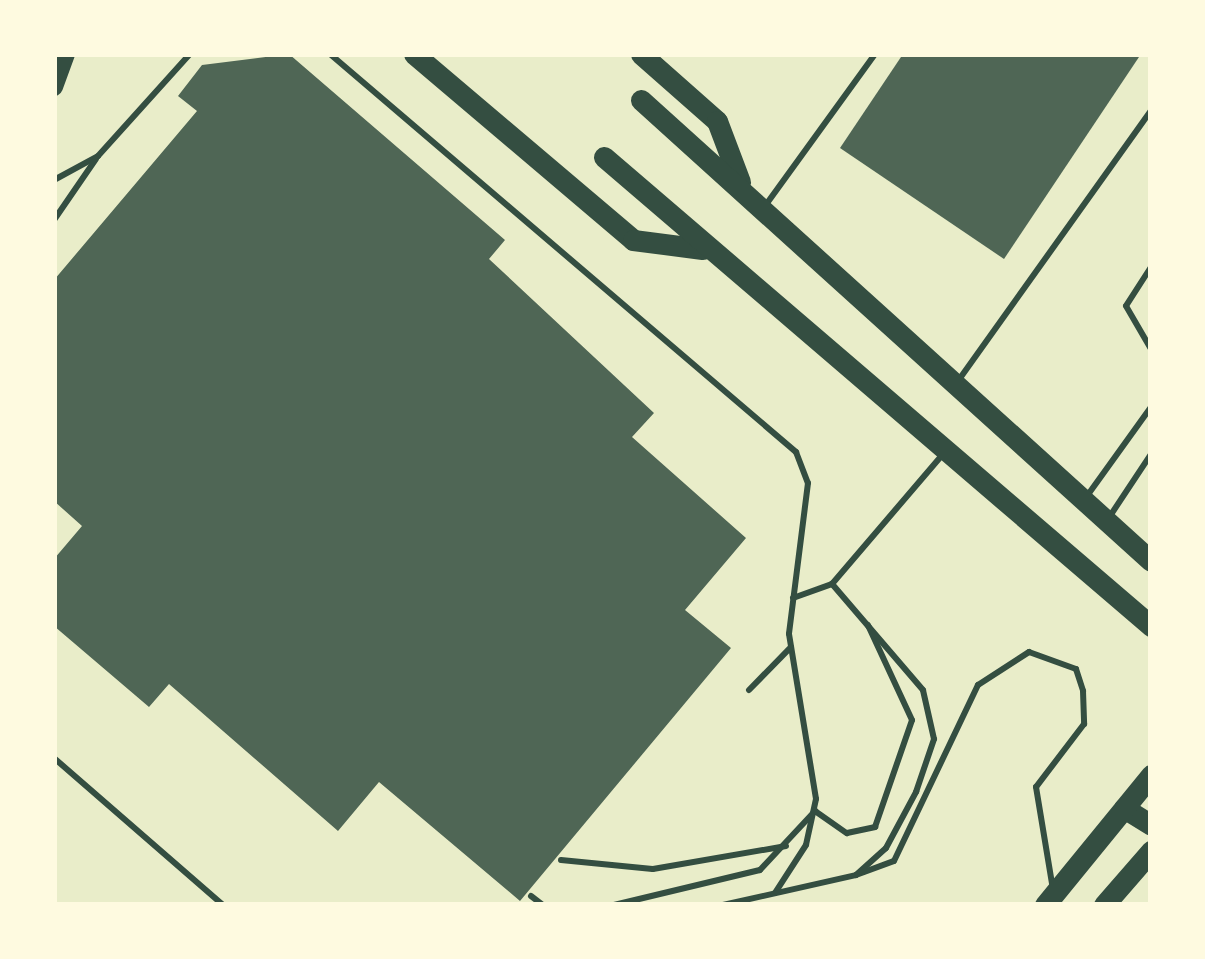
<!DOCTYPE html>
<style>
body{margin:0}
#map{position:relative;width:1205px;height:959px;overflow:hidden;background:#e9edc9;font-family:Karla,sans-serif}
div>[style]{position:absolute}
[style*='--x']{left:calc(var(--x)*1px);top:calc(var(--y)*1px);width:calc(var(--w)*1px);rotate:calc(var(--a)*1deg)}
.building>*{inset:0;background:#4f6655}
.service>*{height:6px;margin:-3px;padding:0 3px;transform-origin:3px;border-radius:3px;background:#344e41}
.secondary>*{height:18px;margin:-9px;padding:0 9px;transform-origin:9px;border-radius:9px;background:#344e41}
.primary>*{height:21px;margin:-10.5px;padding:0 10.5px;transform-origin:10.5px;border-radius:10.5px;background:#344e41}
span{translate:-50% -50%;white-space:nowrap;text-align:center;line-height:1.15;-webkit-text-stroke:9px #fefae0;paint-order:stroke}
.frame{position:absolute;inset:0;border:57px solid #fefae0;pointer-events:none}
</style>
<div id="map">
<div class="building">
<div style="clip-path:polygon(289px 54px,505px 240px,489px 259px,654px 413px,632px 437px,746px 538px,685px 610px,731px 648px,520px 901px,379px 782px,338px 831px,169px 684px,149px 707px,54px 626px,54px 559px,82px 526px,54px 501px,54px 280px,197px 111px,178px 96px,202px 65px)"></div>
<div style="clip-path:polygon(903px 54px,1141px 54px,1004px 259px,840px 148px)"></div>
</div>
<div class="service">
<div style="--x:330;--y:54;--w:613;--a:40.5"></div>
<div style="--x:796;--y:452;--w:33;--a:69"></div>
<div style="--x:808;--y:483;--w:152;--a:97.2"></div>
<div style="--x:789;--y:634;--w:167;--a:80.7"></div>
<div style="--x:816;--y:799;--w:47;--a:102.3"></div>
<div style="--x:806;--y:845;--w:57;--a:122.9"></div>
<div style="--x:54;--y:180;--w:50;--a:-28.6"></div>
<div style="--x:98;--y:156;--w:137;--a:-48"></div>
<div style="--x:765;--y:206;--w:188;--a:-54.1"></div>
<div style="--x:54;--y:220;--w:74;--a:-55.5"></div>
<div style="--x:1151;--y:267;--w:46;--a:122.7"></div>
<div style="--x:1126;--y:306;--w:50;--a:59.8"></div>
<div style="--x:958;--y:381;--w:333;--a:-54.5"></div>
<div style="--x:1087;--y:496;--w:110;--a:-54.3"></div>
<div style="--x:1110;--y:516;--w:74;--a:-56.5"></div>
<div style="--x:54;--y:532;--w:15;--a:90"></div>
<div style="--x:793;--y:598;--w:41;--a:-19.7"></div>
<div style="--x:832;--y:584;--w:171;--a:-49.5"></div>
<div style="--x:749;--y:690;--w:60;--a:-45.7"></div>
<div style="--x:54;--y:758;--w:224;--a:41"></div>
<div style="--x:561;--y:860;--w:92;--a:5.6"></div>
<div style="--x:653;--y:869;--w:135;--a:-9.8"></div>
<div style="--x:856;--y:875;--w:40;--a:-20.2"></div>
<div style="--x:894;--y:861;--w:195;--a:-64.5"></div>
<div style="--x:978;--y:685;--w:61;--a:-32.9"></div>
<div style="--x:1029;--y:652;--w:50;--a:19.9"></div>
<div style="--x:1076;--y:669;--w:23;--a:72"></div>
<div style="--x:1083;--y:691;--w:33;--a:88"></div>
<div style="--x:1084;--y:724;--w:79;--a:127.3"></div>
<div style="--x:1036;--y:787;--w:104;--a:80.6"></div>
<div style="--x:531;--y:896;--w:15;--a:37"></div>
<div style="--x:614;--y:905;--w:150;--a:-13.5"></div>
<div style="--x:760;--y:870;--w:81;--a:-47"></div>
<div style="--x:815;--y:811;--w:39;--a:35"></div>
<div style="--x:847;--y:833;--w:29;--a:-12"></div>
<div style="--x:875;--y:827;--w:113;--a:-70.9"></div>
<div style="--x:912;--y:720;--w:105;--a:-114.9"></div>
<div style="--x:723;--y:905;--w:136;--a:-12.7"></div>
<div style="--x:856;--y:875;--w:40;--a:-42"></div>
<div style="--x:886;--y:848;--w:64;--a:-61.8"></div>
<div style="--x:916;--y:792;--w:56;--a:-71.2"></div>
<div style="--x:934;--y:739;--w:50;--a:-102.7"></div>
<div style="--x:923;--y:690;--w:140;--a:-130.6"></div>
</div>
<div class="secondary">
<div style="--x:54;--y:87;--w:35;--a:-70"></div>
</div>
<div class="primary">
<div style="--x:414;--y:54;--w:287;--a:40.3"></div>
<div style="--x:633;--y:240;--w:70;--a:7.4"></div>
<div style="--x:641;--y:54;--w:101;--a:41.4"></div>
<div style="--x:717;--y:121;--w:65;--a:69.3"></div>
<div style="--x:641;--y:100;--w:687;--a:42.11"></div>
<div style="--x:604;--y:157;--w:721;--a:40.61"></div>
<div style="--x:1124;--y:808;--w:32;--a:32"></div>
<div style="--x:1045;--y:905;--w:168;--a:-50.8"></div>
<div style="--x:1104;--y:905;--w:72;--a:-49"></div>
</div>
<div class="frame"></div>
</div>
